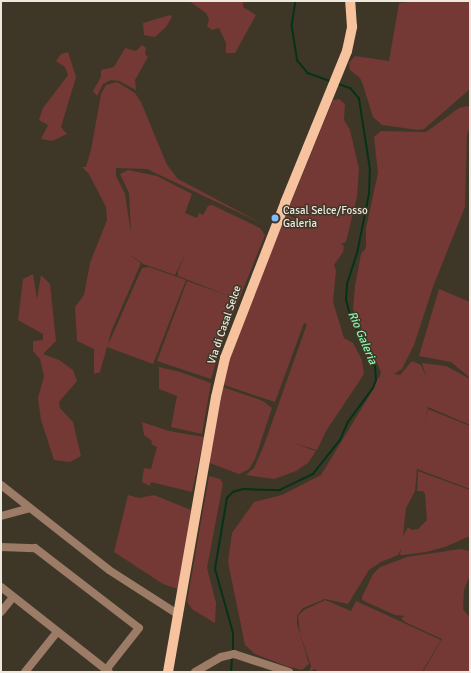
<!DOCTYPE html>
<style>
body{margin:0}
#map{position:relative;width:471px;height:673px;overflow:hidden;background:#3e3727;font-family:Signika,sans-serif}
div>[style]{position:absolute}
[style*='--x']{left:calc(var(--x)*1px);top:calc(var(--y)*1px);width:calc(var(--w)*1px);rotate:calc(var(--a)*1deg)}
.green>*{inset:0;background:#743835}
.stream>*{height:1.5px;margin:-0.75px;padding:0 0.75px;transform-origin:0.75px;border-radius:0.75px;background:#053218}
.minor>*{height:8px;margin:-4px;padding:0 4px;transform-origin:4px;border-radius:4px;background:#9c7c67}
.major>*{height:10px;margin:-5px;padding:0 5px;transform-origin:5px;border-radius:5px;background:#f7c39f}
.dots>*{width:11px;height:11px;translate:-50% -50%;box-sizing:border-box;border:2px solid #3e3727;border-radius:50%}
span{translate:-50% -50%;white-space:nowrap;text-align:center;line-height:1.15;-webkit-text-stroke:3px #3e3727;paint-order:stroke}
.poi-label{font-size:11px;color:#ede9df}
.left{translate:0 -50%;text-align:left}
.street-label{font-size:11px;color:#ede9df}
.water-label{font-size:12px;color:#88f3aa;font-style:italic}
.frame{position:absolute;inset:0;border:2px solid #ede9df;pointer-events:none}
</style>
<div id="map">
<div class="green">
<div style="clip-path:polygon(189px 1px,243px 1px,243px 7px,256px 15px,235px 53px,226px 53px,226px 43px,219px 28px,212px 30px,207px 26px,209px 19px,206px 13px)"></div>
<div style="clip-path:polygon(421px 1px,470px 1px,470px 89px,424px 129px,418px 130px,382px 125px,373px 117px,363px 85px,360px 78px,350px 70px,349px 63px,355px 56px,389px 61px,399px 3px)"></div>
<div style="clip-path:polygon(170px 15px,172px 17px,166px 27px,155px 37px,144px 35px,143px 23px)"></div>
<div style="clip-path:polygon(142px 45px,146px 48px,145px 54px,148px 57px,135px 80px,136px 90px,119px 81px,111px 80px,103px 84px,97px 96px,93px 91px,101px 77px,101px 70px,114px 67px,125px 48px,136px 51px)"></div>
<div style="clip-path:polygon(68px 52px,76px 77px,61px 127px,67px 134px,52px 141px,41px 139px,48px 125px,39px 120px,43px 108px,68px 75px,65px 67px,56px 61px,61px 54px)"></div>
<div style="clip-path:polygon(117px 82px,135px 93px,141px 102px,167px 165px,178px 179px,267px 226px,147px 169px,116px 168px,116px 176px,125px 194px,131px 233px,129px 193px,120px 174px,128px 170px,157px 176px,192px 194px,185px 213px,197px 218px,199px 213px,203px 215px,208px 206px,212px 205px,260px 228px,265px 235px,223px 339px,211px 379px,157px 361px,187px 281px,229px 296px,178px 276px,178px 271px,186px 253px,175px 275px,143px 264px,141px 262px,128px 254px,141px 263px,111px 332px,108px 345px,142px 268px,149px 267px,186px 280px,153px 364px,107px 347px,100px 372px,94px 374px,94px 349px,77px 341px,75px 307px,84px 295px,90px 263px,107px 220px,106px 207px,89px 174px,82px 167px,86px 167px,91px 150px,101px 94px,106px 85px)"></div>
<div style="clip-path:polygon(339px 99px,345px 104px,344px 120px,350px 130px,359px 169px,357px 197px,346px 242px,341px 244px,344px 246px,343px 252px,334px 265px,336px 270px,333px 302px,344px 338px,353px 343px,362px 360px,364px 374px,326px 431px,317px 450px,293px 443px,316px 451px,308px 463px,296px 471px,274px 479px,246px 475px,254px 468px,264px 445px,307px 324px,304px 323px,275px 402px,224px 385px,227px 362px,286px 214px,305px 223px,289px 212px,290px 205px,333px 100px)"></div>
<div style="clip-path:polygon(467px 106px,470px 107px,470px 125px,467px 135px,465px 207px,434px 284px,414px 345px,402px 369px,394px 374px,400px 375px,412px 361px,421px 365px,426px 377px,422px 363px,446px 366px,470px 379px,470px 425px,428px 407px,427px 386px,428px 407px,424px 426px,428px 409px,470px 426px,470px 489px,417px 469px,415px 491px,406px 508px,403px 536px,408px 527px,411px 530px,418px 529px,427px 520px,425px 494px,423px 491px,417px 491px,418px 471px,470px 490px,470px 536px,445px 547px,426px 552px,403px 555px,400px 555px,401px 549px,398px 555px,381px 562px,369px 570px,348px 604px,325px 599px,303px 608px,297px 616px,297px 624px,309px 664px,302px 670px,286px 666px,255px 654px,245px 645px,228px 562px,232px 533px,254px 502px,282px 495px,321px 475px,374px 388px,377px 378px,379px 378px,381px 372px,353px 309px,355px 286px,361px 254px,366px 248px,366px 228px,378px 173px,374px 137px,381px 131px,426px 132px,459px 108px)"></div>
<div style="clip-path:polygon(33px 274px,37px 299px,41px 275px,50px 284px,56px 341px,43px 354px,59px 360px,73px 370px,77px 381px,59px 402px,60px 408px,73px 422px,81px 456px,70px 462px,54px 460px,41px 420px,38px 398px,44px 376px,40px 359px,33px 351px,33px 341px,43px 340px,43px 334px,18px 320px,23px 279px)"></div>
<div style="clip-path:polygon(439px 289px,470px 302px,469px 377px,451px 362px,419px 356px)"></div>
<div style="clip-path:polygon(159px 367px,180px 372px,211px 383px,202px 434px,171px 427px,177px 396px,159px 389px)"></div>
<div style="clip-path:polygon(220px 386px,263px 401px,272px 408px,255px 459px,249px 469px,239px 474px,207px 462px)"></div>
<div style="clip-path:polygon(142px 422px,169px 431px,204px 437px,192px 492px,151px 482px,150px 486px,142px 482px,144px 468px,151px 469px,157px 447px,151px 444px,152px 441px,144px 435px)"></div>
<div style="clip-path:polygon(209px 476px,220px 479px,223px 483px,207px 568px,216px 603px,215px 623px,193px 610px,187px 602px)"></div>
<div style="clip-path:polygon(128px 495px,139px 498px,154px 495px,191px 510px,178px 589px,163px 584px,114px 552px)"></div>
<div style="clip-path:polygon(460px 549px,470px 551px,470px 575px,464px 590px,463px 609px,470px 618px,470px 672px,423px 672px,442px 639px,405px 622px,401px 618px,405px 616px,395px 615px,366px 602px,362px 600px,362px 597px,373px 574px,380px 567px,407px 557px)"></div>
<div style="clip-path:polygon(325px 600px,351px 611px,356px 601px,441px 640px,422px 672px,319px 672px,315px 669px,309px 672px,311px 666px,300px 634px,298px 616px,304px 610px)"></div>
</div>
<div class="stream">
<div style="--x:296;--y:1;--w:24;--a:99"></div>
<div style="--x:292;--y:25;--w:36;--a:81"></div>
<div style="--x:298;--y:61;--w:16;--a:50"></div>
<div style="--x:308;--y:73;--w:23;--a:20"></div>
<div style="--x:233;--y:651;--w:18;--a:-90"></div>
<div style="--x:233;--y:633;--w:66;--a:-105.7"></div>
<div style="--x:215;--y:569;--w:72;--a:-80.4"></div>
<div style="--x:227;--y:498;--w:8;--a:-45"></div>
<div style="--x:233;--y:492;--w:10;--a:-17"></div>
<div style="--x:243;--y:489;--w:37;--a:2"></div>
<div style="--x:280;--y:490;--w:37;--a:-26"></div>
<div style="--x:313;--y:474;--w:43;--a:-51.5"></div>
<div style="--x:340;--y:440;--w:20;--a:-66"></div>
<div style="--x:348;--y:422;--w:42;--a:-53.7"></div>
<div style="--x:373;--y:388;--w:9;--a:-69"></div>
<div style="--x:376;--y:380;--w:13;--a:-94"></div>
<div style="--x:375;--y:367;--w:58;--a:-115.7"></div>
<div style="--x:350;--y:315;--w:16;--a:-105"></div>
<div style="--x:346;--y:300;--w:16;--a:-86"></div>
<div style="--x:347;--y:284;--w:32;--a:-72"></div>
<div style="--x:357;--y:254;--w:61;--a:-78.7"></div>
<div style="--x:369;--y:194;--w:24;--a:-88"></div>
<div style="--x:370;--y:170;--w:72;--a:-98.8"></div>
<div style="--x:359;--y:99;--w:13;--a:-129"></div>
<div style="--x:351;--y:89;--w:15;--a:-160"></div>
<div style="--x:231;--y:672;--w:15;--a:-86"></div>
</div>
<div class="minor">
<div style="--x:1;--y:485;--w:137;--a:38.2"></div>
<div style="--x:109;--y:570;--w:83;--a:32.7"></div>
<div style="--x:1;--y:516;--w:30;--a:-15"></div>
<div style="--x:1;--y:547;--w:34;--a:2"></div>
<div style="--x:35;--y:548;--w:131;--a:37.6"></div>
<div style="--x:139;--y:628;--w:53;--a:128.2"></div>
<div style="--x:1;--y:587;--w:137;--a:38.2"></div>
<div style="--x:1;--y:612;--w:19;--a:-51"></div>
<div style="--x:25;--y:672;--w:51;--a:-51.3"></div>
<div style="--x:195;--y:672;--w:30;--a:-30"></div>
<div style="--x:221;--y:657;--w:13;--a:-13"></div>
<div style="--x:234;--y:654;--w:58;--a:18.1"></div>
</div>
<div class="major">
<div style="--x:168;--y:672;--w:279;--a:-80.1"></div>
<div style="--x:216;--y:397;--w:40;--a:-77"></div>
<div style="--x:225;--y:358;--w:166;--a:-68.8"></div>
<div style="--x:285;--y:203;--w:164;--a:-67.8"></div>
<div style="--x:347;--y:51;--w:25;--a:-78"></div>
<div style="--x:352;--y:27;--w:26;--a:-94"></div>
</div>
<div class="dots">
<div style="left:275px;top:218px;background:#7fbdfa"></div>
</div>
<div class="poi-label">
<span class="left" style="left:283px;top:218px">Casal Selce/Fosso<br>Galeria</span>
</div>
<div class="street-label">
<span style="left:225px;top:325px;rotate:-71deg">Via di Casal Selce</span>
</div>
<div class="water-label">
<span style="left:362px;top:338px;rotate:67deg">Rio Galeria</span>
</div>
<div class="frame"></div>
</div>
